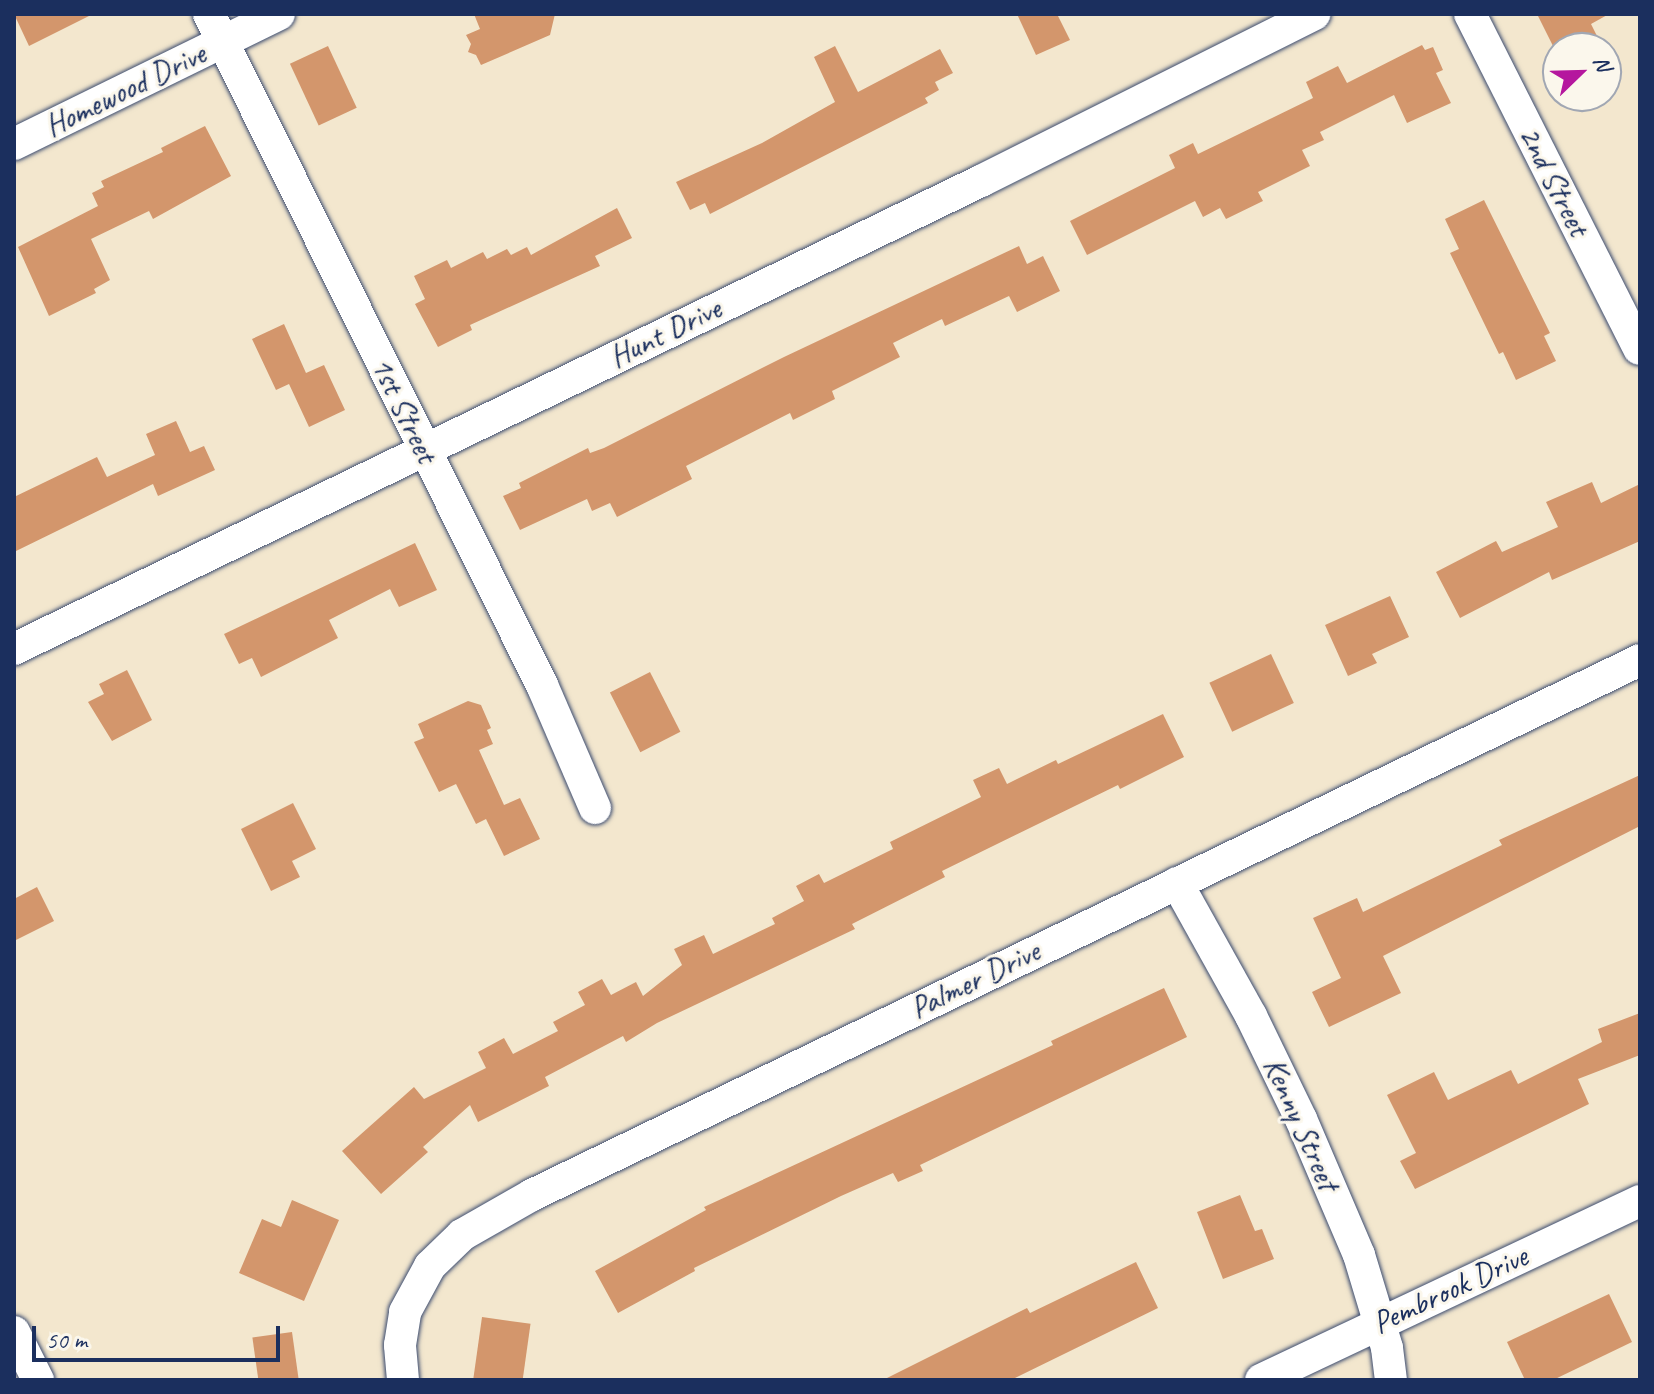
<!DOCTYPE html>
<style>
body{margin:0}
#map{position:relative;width:1654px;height:1394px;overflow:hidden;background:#f3e7ce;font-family:Caveat,sans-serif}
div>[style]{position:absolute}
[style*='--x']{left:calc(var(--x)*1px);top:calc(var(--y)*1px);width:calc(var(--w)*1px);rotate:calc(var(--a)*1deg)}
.building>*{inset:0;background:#d3966c;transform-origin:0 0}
.roads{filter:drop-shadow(0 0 2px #3b4b6f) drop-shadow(0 0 2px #3b4b6f)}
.minor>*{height:32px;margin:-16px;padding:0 16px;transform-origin:16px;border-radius:16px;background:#fff}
span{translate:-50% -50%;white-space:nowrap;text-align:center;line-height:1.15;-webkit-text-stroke:6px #fbf7ec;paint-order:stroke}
.street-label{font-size:32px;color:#1b2f5e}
.frame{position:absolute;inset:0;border:16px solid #1b2f5e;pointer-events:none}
.north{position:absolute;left:1542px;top:32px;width:80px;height:80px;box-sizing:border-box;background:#fbf7ec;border:2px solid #a1a7b3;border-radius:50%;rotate:67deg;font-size:22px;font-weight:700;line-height:32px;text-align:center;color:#1b2f5e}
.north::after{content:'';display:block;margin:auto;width:28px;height:36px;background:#b5179e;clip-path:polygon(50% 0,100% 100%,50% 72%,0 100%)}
.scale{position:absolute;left:32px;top:1326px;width:248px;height:36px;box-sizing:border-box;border:4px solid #1b2f5e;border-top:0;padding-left:10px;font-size:24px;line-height:28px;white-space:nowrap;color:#1b2f5e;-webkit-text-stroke:6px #fbf7ec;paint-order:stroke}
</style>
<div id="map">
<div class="building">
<div style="clip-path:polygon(14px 14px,93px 14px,29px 46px)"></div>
<div style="clip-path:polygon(474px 14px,555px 14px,550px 35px,481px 65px,476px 55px,468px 52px,471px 44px,466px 35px,480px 29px)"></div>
<div style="clip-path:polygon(1017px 14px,1057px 14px,1070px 40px,1036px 55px)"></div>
<div style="clip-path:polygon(1537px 14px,1609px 14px,1591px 24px,1603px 48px,1554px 48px)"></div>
<div style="clip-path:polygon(1422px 45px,1425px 50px,1433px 47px,1443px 70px,1436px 73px,1451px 103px,1407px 123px,1394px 95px,1320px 132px,1324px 140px,1302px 150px,1310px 166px,1258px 192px,1263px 201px,1226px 219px,1220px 208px,1203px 217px,1195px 201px,1087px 255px,1070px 221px,1175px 168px,1169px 155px,1193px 143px,1198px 154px,1313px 98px,1306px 82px,1338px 66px,1347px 83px)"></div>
<div style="left:328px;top:46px;width:68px;height:42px;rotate:65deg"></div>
<div style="clip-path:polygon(835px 46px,858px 92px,940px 49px,953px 73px,935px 82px,939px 90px,925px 98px,928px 103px,710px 214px,705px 203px,690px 210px,676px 182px,762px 143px,835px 102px,814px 57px)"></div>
<div style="clip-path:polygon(205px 126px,231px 176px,153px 219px,149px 211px,91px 239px,110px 280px,94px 289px,96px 293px,49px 316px,18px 247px,98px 206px,92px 193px,104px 187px,101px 181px,163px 152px,161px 148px)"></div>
<div style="clip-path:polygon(1484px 200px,1550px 333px,1544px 336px,1556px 361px,1516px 380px,1503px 352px,1499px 354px,1450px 253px,1459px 249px,1445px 219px)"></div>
<div style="clip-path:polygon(617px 208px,632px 238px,595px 256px,600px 266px,470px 325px,472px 330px,438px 347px,415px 304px,425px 299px,414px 276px,447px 260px,451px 268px,483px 252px,487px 259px,507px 249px,511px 255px,527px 247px,531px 255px)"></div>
<div style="clip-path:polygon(1019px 246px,1027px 264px,1043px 256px,1060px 291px,1017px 312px,1009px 296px,945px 326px,942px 319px,893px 343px,900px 357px,832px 391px,835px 399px,793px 420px,790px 413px,686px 466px,692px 479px,617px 517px,610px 503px,592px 511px,587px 499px,520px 530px,503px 496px,521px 488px,519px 483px,588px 448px,590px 453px,604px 448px,784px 357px)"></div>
<div style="clip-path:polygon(284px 324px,306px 373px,324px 365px,345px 410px,309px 427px,289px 384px,276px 390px,252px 339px)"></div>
<div style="clip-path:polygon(176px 421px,190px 452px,204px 446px,215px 470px,158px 496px,153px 484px,14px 552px,14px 497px,97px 457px,107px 477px,155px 455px,146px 434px)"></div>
<div style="clip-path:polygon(1592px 482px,1601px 503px,1640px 484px,1640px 541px,1552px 580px,1549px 572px,1460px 618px,1436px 572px,1496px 541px,1502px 552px,1558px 527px,1546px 502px)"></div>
<div style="clip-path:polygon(415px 543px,437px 590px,399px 607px,390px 589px,329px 620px,338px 638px,261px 677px,252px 658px,239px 664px,224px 634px)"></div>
<div style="clip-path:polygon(1390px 596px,1409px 637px,1372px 654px,1377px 663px,1348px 676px,1325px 625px)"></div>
<div style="left:1271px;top:654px;width:54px;height:68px;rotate:65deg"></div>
<div style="clip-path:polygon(127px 670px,152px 720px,112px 741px,88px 702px,104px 694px,99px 684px)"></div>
<div style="left:650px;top:672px;width:67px;height:45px;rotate:63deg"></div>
<div style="clip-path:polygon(468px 701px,481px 705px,491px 728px,487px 730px,493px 744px,479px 750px,504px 805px,520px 798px,540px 839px,504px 856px,486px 819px,476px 824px,456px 784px,439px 792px,414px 742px,424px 738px,418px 724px)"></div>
<div style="clip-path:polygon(1163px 714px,1184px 757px,1120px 789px,1118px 785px,942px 871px,945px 877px,852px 924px,855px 929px,657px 1023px,626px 1042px,623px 1036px,545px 1077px,549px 1086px,478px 1122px,470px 1105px,423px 1147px,428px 1152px,381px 1194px,342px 1151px,414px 1087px,424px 1099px,486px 1068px,478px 1052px,504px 1038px,513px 1054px,558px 1031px,553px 1022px,585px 1005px,578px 992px,602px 979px,611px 995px,636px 982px,643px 996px,682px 965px,674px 949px,704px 935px,713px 954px,775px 924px,772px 918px,804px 901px,796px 886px,819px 874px,824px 883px,893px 849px,890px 842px,981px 797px,973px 780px,999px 768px,1007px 784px,1056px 760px,1058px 764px)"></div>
<div style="clip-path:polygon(1640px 775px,1640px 826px,1383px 956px,1401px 993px,1329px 1027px,1312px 992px,1341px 978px,1313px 918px,1357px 898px,1363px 912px,1502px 845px,1499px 840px)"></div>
<div style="clip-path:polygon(293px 803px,316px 849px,292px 861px,300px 877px,271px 891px,241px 829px)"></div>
<div style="clip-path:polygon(37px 887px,54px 921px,14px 941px,14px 899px)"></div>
<div style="clip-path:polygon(1164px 988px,1187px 1037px,920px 1165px,923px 1171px,898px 1182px,893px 1173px,841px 1196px,694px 1268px,695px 1271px,618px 1313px,595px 1271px,706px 1210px,704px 1207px,1053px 1045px,1051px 1041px)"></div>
<div style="clip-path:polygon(1640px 1013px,1640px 1055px,1578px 1079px,1589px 1104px,1415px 1189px,1400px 1161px,1416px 1153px,1387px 1095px,1434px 1072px,1448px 1100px,1511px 1070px,1518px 1084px,1602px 1042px,1598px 1029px)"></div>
<div style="clip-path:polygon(1240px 1195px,1255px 1231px,1262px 1229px,1274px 1259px,1223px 1279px,1197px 1212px)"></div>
<div style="clip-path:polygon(292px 1200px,339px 1220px,304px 1301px,239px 1273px,262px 1219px,281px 1227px)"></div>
<div style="clip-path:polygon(1136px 1262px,1158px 1308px,1011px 1380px,883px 1380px,1027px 1308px,1030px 1313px)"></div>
<div style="clip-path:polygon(1609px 1294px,1632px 1342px,1553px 1380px,1525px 1380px,1507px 1342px)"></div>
<div style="left:482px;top:1317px;width:49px;height:64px;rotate:8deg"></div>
<div style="left:292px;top:1332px;width:49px;height:40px;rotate:82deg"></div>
</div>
<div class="roads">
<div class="minor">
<div style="--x:209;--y:14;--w:749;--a:63.61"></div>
<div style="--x:542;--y:685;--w:134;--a:66.7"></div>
<div style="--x:1470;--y:14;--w:375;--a:63.2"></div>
<div style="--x:14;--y:144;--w:295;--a:-26.1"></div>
<div style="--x:14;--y:649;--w:1074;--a:-25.83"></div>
<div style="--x:981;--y:181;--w:373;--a:-26.6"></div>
<div style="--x:1177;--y:883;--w:152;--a:60.9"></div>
<div style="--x:1251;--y:1016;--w:114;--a:64.1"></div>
<div style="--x:1301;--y:1119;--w:148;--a:66.9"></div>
<div style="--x:1359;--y:1255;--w:97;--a:73.2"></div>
<div style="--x:1387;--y:1348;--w:32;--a:83"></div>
<div style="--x:14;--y:1332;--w:54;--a:63.4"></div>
<div style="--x:403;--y:1380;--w:35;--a:-95"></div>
<div style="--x:400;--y:1345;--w:33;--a:-81"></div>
<div style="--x:405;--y:1312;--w:52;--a:-61.5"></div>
<div style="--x:430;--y:1266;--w:45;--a:-44.1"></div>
<div style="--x:462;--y:1235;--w:81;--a:-29.7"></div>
<div style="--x:532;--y:1195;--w:1230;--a:-25.77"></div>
<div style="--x:1261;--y:1380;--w:419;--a:-25.3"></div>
</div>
</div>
<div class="street-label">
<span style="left:125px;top:90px;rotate:-26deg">Homewood Drive</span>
<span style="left:1554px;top:181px;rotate:63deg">2nd Street</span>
<span style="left:665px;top:333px;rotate:-26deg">Hunt Drive</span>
<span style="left:404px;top:410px;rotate:64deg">1st Street</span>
<span style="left:975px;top:980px;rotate:-26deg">Palmer Drive</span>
<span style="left:1301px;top:1124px;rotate:66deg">Kenny Street</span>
<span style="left:1450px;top:1290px;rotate:-25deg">Pembrook Drive</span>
</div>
<div class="frame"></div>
<div class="north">N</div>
<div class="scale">50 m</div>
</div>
